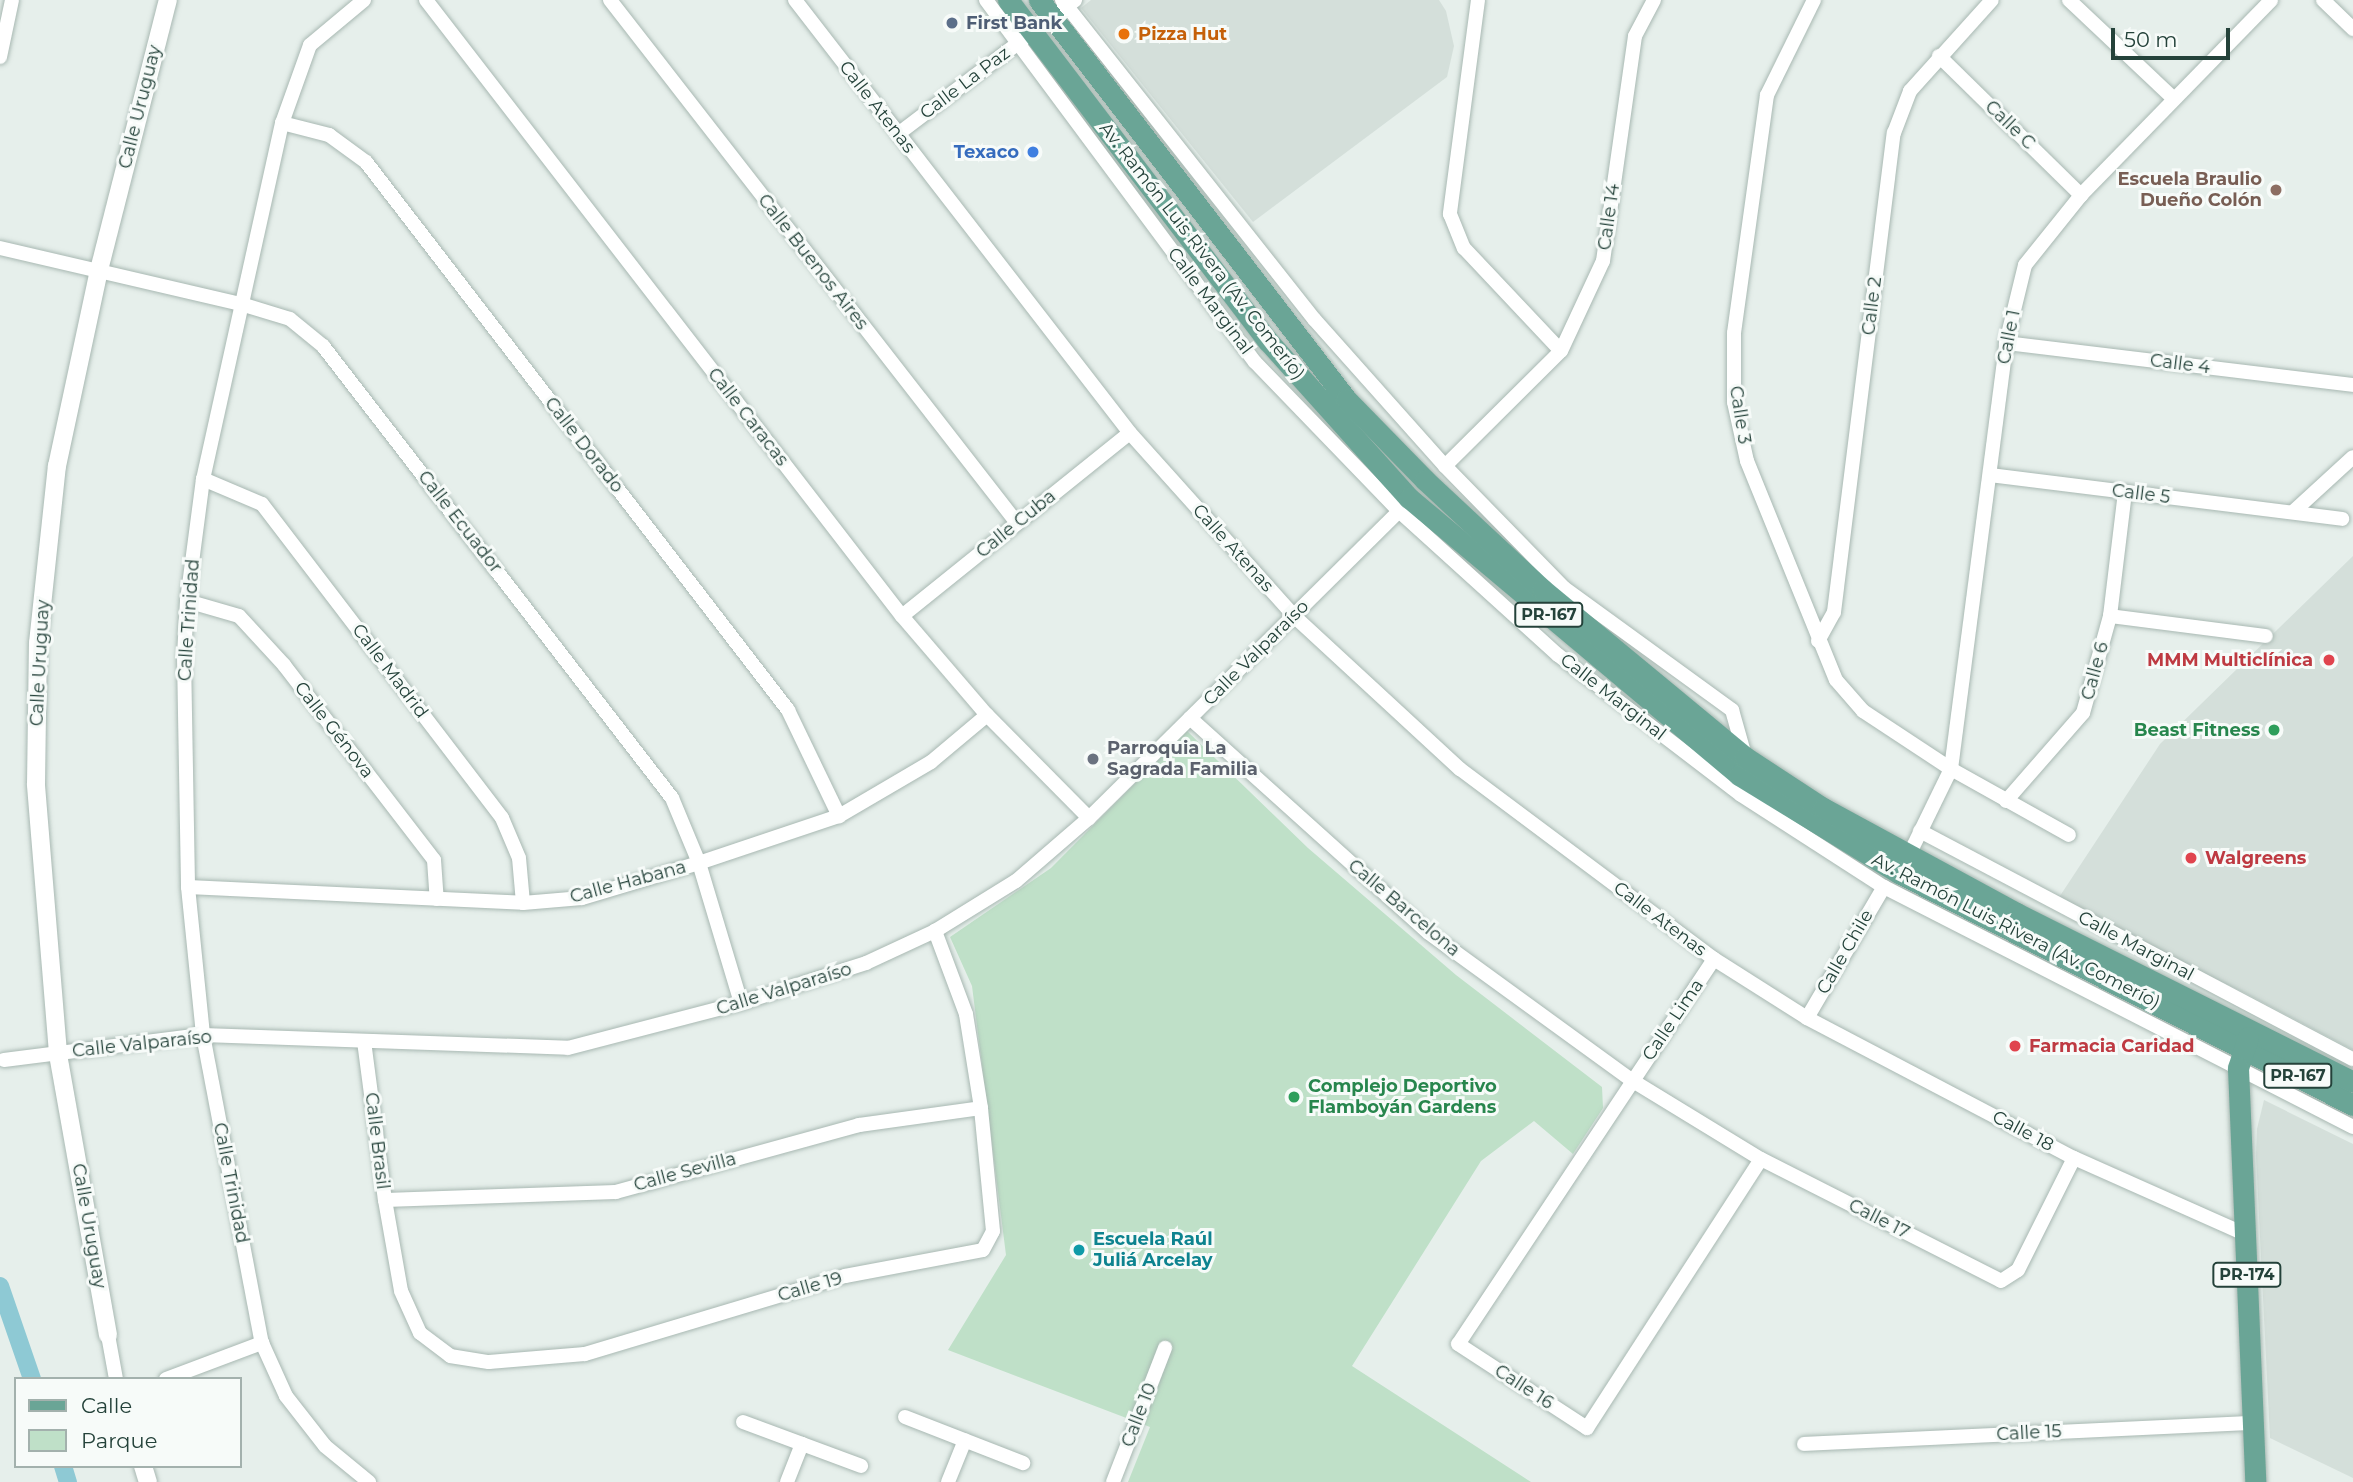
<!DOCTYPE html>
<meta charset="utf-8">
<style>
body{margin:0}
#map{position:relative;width:2353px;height:1482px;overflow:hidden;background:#e6efeb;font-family:Montserrat,sans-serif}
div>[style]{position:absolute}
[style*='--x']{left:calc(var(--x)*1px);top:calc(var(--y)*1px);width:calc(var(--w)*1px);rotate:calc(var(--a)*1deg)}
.built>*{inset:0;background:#d4dfda}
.green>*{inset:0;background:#bfe0c8}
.canal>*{height:18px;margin:-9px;padding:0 9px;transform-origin:9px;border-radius:9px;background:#8ec9d4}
.roads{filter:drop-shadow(0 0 2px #a8b8b2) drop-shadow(0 0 2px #a8b8b2)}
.minor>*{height:14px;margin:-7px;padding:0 7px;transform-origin:7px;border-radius:7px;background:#fff}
.tertiary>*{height:18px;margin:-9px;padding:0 9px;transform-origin:9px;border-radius:9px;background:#fff}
.primary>*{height:21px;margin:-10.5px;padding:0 10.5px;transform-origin:10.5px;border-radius:10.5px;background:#6aa596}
.dots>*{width:19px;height:19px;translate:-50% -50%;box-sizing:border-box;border:4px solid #f7fbf9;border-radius:50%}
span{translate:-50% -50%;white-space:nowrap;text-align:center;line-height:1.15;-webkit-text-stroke:6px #f7fbf9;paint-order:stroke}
.shield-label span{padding:2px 5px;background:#f7fbf9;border:2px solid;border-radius:5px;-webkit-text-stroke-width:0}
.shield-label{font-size:16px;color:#24423a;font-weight:700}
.service-label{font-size:18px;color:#4e5e75;font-weight:700}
.left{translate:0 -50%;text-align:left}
.food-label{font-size:18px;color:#c56008;font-weight:700}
.street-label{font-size:18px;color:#24423a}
.shop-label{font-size:18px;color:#366cbe;font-weight:700}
.right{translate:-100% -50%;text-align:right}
.education-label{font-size:18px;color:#785e54;font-weight:700}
.health-label{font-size:18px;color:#be3a42;font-weight:700}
.leisure-label{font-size:18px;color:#27864d;font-weight:700}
.worship-label{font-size:18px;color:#5b616d;font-weight:700}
.culture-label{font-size:18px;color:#0d838f;font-weight:700}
.legend{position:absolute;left:14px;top:1377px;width:228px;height:91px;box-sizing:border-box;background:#f7fbf9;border:2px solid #a3b1ad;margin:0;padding:9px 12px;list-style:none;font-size:21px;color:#24423a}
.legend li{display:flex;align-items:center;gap:14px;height:35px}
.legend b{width:35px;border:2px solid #a3b1ad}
.scale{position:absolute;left:2111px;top:28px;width:119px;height:32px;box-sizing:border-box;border:4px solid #24423a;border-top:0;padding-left:9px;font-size:21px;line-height:24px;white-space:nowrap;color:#24423a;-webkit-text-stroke:5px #f7fbf9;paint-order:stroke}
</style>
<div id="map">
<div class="built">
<div style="clip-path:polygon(1091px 0,1439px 0,1446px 11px,1454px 46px,1447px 77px,1253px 222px,1081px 8px)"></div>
<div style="clip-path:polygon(2353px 556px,2353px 1050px,2245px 993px,2056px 902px,2160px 744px)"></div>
<div style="clip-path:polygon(2264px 1100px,2353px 1144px,2353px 1478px,2270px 1438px,2256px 1156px,2257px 1129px)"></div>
</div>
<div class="green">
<div style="clip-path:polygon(1187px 731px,1308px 848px,1456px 975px,1602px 1087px,1603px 1108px,1573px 1154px,1534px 1121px,1481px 1161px,1352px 1366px,1531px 1482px,1128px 1482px,1150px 1427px,948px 1350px,1006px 1255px,972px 986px,950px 937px,1051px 868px)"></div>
</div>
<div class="canal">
<div style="--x:0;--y:1286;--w:98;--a:71"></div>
<div style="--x:63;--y:1466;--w:17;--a:73"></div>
</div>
<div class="roads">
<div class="minor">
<div style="--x:364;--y:0;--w:70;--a:140.2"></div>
<div style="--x:310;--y:45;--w:83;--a:109.7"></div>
<div style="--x:282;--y:123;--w:365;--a:102.5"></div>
<div style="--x:203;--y:479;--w:123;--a:97.5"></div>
<div style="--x:187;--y:601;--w:55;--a:93.1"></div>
<div style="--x:184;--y:656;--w:231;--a:89"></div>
<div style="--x:188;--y:887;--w:149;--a:84.2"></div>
<div style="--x:203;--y:1035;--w:314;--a:79.2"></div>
<div style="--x:262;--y:1343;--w:58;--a:65.6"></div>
<div style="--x:286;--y:1396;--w:63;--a:52"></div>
<div style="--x:325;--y:1446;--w:57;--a:39.3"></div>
<div style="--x:426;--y:0;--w:778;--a:52.31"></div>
<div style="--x:902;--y:616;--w:130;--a:49.4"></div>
<div style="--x:987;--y:715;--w:145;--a:45.3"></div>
<div style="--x:610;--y:0;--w:663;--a:52.11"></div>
<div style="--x:795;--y:0;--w:547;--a:52.27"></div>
<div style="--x:1130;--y:433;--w:246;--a:48.1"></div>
<div style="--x:1294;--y:616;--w:226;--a:42.7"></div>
<div style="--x:1460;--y:769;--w:317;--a:36.8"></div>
<div style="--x:1714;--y:959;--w:110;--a:32.4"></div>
<div style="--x:1807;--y:1018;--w:301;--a:27.7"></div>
<div style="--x:2074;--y:1158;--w:187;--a:24"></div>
<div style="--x:986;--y:0;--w:451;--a:53.4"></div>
<div style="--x:1255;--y:362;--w:207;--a:46"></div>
<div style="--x:1399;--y:511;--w:215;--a:42.2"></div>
<div style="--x:1558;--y:655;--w:230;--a:37.4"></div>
<div style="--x:1741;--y:795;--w:170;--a:32.8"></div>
<div style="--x:1884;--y:887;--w:527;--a:27.1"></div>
<div style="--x:1062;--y:0;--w:407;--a:51.7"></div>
<div style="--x:1314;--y:319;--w:197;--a:48.3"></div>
<div style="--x:1445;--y:466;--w:170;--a:45.7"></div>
<div style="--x:1564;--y:588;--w:208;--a:36"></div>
<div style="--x:1732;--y:710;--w:48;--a:74.2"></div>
<div style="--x:1478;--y:0;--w:216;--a:97.5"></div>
<div style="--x:1450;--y:214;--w:37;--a:68"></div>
<div style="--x:1464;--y:248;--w:141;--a:46.7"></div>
<div style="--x:1814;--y:0;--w:106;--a:116.3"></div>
<div style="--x:1767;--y:95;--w:240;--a:97.9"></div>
<div style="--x:1734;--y:333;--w:69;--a:90"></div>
<div style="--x:1734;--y:402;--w:60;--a:77.6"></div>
<div style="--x:1747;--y:461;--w:236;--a:67.9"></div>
<div style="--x:1836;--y:680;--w:41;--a:48.9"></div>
<div style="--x:1863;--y:711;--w:105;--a:33.4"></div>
<div style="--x:1951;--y:769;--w:135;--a:29.2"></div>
<div style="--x:2069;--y:0;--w:144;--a:43.3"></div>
<div style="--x:2323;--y:0;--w:42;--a:44"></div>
<div style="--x:1939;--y:56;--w:199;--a:44.4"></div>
<div style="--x:0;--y:57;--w:58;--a:-78.1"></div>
<div style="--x:282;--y:123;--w:49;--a:14.3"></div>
<div style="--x:329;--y:135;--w:46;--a:36.1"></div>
<div style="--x:366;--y:162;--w:692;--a:52.4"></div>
<div style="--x:788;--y:710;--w:118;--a:64.3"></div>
<div style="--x:898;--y:134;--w:222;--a:-37.1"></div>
<div style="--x:0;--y:248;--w:247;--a:13.1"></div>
<div style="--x:241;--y:304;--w:51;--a:17"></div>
<div style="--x:290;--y:319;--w:43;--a:39.3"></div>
<div style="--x:323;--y:346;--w:571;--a:52.33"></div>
<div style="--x:672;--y:798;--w:70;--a:67.4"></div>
<div style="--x:699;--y:863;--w:146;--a:73.3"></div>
<div style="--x:2006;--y:343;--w:350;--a:6.9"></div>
<div style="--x:1445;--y:466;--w:163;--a:-44.8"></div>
<div style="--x:1561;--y:351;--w:99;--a:-65"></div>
<div style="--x:1603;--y:261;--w:227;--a:-81.9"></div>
<div style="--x:1635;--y:36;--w:41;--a:-62.2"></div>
<div style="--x:1990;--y:475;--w:355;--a:7.1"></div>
<div style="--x:203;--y:479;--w:64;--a:23"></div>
<div style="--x:262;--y:504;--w:395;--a:52.6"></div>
<div style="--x:502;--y:818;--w:43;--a:67"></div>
<div style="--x:519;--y:858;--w:45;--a:84.9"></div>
<div style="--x:2293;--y:512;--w:81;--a:-42.5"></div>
<div style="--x:187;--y:601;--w:54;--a:16.1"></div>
<div style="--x:239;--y:616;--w:67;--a:47.4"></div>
<div style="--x:284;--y:665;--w:246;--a:52.4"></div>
<div style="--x:434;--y:860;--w:39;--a:86"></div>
<div style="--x:902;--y:616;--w:292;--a:-38.8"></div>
<div style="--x:2110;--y:616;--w:157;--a:7.3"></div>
<div style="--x:1818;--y:641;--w:33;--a:-61"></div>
<div style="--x:1834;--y:612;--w:483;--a:-82.9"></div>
<div style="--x:1894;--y:133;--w:45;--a:-69.1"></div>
<div style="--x:1910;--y:91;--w:122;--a:-48"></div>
<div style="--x:1190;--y:718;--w:321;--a:42"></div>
<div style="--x:1429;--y:933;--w:252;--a:36"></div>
<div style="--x:1633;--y:1081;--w:150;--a:31.4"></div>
<div style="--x:1761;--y:1159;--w:269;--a:26.9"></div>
<div style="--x:2001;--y:1281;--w:20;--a:-33"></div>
<div style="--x:2018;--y:1270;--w:125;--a:-63.4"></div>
<div style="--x:2006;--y:801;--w:117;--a:-48.8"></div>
<div style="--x:2083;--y:713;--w:101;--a:-74.4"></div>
<div style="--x:2110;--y:616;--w:125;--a:-83.1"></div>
<div style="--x:1920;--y:831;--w:489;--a:27.8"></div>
<div style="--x:1909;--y:855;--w:96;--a:-64"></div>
<div style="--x:1951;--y:769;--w:430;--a:-82.6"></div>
<div style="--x:2006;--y:343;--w:80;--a:-76.3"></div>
<div style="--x:2025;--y:265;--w:90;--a:-51.3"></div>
<div style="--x:2081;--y:195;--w:272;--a:-45.7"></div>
<div style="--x:188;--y:887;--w:335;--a:2.7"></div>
<div style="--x:523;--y:903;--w:59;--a:-4.8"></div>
<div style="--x:582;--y:898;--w:122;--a:-16.7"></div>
<div style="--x:699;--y:863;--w:148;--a:-18.6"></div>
<div style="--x:839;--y:816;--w:107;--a:-30.4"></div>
<div style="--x:931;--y:762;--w:73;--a:-40"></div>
<div style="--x:1714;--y:959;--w:462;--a:123.6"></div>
<div style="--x:1458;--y:1344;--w:154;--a:33.1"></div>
<div style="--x:1587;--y:1428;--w:320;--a:-57.1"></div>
<div style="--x:1807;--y:1018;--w:152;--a:-59.6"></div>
<div style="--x:364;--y:1041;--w:160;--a:82.5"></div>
<div style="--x:385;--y:1200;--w:92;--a:80"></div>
<div style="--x:401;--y:1291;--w:46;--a:65.7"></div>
<div style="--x:420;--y:1333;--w:38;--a:37"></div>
<div style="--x:450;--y:1356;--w:39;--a:9"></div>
<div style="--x:489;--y:1362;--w:96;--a:-4.8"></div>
<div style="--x:585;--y:1354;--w:271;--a:-16.7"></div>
<div style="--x:845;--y:1276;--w:140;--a:-10.7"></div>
<div style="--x:983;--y:1250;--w:21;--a:-62"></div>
<div style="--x:993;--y:1231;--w:124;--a:-95.6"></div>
<div style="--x:981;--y:1108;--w:95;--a:-99.1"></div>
<div style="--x:966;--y:1014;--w:89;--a:-110.5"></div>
<div style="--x:4;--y:1060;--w:201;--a:-7.2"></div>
<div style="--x:203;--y:1035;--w:365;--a:2"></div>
<div style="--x:568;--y:1048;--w:179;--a:-14.6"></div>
<div style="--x:741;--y:1003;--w:131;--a:-17.7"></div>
<div style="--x:866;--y:963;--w:76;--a:-24.9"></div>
<div style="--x:935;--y:931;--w:95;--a:-31.7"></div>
<div style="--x:1016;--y:881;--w:96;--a:-40.8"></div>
<div style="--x:1089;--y:818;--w:436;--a:-44.7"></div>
<div style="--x:385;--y:1200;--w:231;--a:-2"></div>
<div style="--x:616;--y:1192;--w:252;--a:-15.4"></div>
<div style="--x:859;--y:1125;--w:123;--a:-7.9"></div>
<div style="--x:108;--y:1335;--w:45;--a:79.7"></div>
<div style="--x:166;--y:1379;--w:103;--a:-20.6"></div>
<div style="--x:905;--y:1417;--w:127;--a:21.3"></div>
<div style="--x:743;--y:1422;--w:126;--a:20.4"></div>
<div style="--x:1804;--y:1444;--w:449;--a:-2.7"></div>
<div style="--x:787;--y:1482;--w:41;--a:-68.5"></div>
<div style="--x:948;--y:1482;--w:45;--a:-68"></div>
<div style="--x:1113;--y:1482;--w:144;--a:-68.8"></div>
</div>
<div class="tertiary">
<div style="--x:108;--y:1335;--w:286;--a:-100.1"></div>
<div style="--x:58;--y:1053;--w:270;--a:-94.7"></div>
<div style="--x:36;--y:784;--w:141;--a:-89.2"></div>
<div style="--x:38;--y:643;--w:178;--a:-83.9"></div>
<div style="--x:57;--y:466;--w:200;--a:-77.9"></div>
<div style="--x:99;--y:270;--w:279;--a:-75.7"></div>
<div style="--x:143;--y:1466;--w:17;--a:73"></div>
</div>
<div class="primary">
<div style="--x:1008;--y:0;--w:429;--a:52.7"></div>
<div style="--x:1268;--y:341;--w:211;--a:48.1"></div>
<div style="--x:1409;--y:498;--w:431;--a:40"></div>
<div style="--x:1739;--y:775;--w:188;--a:31.5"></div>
<div style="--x:1899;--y:873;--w:510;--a:27.07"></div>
<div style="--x:1039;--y:0;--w:503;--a:52.42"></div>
<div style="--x:1346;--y:399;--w:113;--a:45.7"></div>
<div style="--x:1425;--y:480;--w:160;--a:43"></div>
<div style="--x:1542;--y:589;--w:264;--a:39.6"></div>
<div style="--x:1745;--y:757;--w:93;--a:33.2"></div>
<div style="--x:1823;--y:808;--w:220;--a:28.5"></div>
<div style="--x:2016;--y:913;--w:377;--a:26.6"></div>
<div style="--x:2248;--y:1037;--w:33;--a:108"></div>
<div style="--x:2238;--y:1068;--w:414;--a:87.6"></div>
</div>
</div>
<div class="dots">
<div style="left:952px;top:23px;background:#5c6f8a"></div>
<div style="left:1124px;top:34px;background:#e8710a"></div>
<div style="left:1033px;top:152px;background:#3f7fe0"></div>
<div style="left:2276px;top:190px;background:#8d6e63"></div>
<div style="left:2329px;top:660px;background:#e0444e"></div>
<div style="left:2274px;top:730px;background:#2e9e5b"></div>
<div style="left:1093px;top:759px;background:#6b7280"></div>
<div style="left:2191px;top:858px;background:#e0444e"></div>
<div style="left:2015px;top:1046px;background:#e0444e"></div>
<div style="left:1294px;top:1097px;background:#2e9e5b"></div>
<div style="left:1079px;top:1250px;background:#0f9aa8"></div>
</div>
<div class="shield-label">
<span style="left:1549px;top:615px">PR-167</span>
<span style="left:2298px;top:1076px">PR-167</span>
<span style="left:2247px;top:1275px">PR-174</span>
</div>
<div class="service-label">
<span class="left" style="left:966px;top:23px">First Bank</span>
</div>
<div class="food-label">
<span class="left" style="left:1138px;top:34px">Pizza Hut</span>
</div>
<div class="street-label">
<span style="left:965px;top:83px;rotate:-37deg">Calle La Paz</span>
<span style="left:140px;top:107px;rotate:-76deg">Calle Uruguay</span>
<span style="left:877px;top:107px;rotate:52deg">Calle Atenas</span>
<span style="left:2010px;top:125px;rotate:44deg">Calle C</span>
<span style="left:1609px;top:217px;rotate:-82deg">Calle 14</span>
<span style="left:1202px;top:251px;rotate:52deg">Av. Ramón Luis Rivera (Av. Comerío)</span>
<span style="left:813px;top:262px;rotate:52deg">Calle Buenos Aires</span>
<span style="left:1210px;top:301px;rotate:53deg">Calle Marginal</span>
<span style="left:1872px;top:306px;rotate:-83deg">Calle 2</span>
<span style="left:2009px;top:337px;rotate:-79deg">Calle 1</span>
<span style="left:2180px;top:364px;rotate:7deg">Calle 4</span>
<span style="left:1740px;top:415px;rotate:81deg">Calle 3</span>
<span style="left:748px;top:417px;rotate:52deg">Calle Caracas</span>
<span style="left:584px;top:445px;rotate:52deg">Calle Dorado</span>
<span style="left:2141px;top:494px;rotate:7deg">Calle 5</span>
<span style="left:460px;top:522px;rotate:52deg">Calle Ecuador</span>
<span style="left:1016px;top:524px;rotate:-39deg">Calle Cuba</span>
<span style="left:1233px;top:548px;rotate:48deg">Calle Atenas</span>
<span style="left:189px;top:620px;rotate:-86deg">Calle Trinidad</span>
<span style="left:1256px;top:653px;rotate:-45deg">Calle Valparaíso</span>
<span style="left:40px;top:663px;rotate:-87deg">Calle Uruguay</span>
<span style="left:390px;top:671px;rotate:53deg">Calle Madrid</span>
<span style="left:2095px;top:671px;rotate:-75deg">Calle 6</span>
<span style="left:1613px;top:697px;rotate:38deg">Calle Marginal</span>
<span style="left:334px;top:730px;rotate:52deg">Calle Génova</span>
<span style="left:628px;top:882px;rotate:-15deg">Calle Habana</span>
<span style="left:1404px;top:908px;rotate:40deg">Calle Barcelona</span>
<span style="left:1660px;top:919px;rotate:37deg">Calle Atenas</span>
<span style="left:2016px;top:931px;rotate:27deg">Av. Ramón Luis Rivera (Av. Comerío)</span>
<span style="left:2136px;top:946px;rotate:28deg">Calle Marginal</span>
<span style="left:1845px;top:952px;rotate:-60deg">Calle Chile</span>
<span style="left:784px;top:989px;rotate:-17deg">Calle Valparaíso</span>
<span style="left:1673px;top:1020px;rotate:-56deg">Calle Lima</span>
<span style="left:142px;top:1044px;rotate:-6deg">Calle Valparaíso</span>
<span style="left:2023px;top:1131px;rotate:28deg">Calle 18</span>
<span style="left:377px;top:1141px;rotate:83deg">Calle Brasil</span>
<span style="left:685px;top:1172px;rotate:-15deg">Calle Sevilla</span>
<span style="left:231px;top:1183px;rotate:79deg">Calle Trinidad</span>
<span style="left:1879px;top:1219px;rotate:27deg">Calle 17</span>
<span style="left:89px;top:1226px;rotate:80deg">Calle Uruguay</span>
<span style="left:810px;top:1287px;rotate:-16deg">Calle 19</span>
<span style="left:1524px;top:1387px;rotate:33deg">Calle 16</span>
<span style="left:1139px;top:1415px;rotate:-69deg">Calle 10</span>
<span style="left:2029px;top:1433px;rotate:-3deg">Calle 15</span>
</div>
<div class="shop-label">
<span class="right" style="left:1019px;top:152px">Texaco</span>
</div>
<div class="education-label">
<span class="right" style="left:2262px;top:190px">Escuela Braulio<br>Dueño Colón</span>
</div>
<div class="health-label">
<span class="right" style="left:2313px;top:660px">MMM Multiclínica</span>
<span class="left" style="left:2205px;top:858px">Walgreens</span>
<span class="left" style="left:2029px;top:1046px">Farmacia Caridad</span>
</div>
<div class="leisure-label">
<span class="right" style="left:2260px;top:730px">Beast Fitness</span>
<span class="left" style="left:1308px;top:1097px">Complejo Deportivo<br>Flamboyán Gardens</span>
</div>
<div class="worship-label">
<span class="left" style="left:1107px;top:759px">Parroquia La<br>Sagrada Familia</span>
</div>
<div class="culture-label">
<span class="left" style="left:1093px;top:1250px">Escuela Raúl<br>Juliá Arcelay</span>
</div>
<ul class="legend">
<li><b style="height:9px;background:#6aa596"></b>Calle</li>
<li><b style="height:19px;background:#bfe0c8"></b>Parque</li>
</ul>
<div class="scale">50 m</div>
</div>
